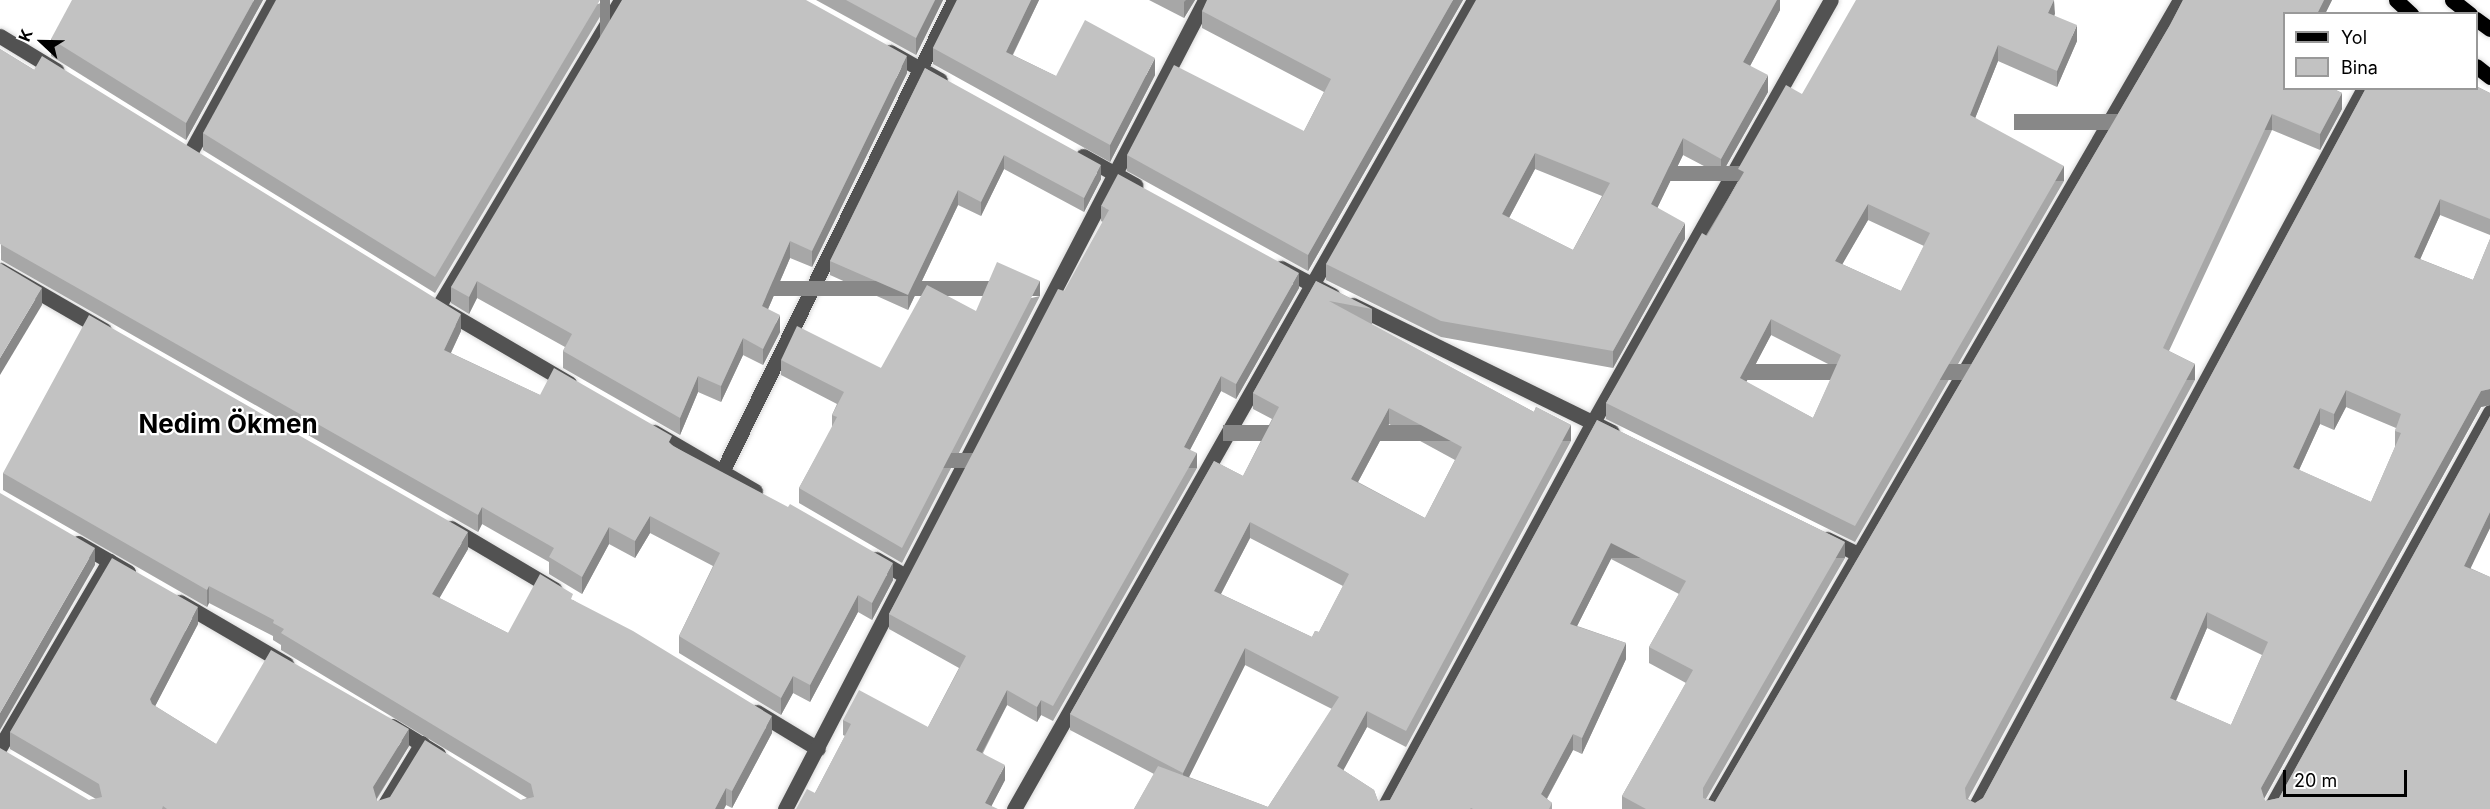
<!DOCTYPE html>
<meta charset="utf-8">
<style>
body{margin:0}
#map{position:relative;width:2490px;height:809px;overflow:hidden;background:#fff;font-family:Inter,sans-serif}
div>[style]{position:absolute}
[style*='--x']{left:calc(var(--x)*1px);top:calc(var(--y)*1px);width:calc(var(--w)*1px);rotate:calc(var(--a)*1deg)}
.roads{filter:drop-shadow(0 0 2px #dbdbdb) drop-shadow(0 0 2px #dbdbdb)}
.minor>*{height:15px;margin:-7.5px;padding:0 7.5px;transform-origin:7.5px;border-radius:7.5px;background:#525252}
.major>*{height:15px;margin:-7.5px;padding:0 7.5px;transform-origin:7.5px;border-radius:7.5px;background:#000}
.wall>*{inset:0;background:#a7a7a7}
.shaded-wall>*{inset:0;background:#888;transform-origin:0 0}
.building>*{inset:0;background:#c2c2c2}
span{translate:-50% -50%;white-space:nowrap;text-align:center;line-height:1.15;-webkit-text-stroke:4.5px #fff;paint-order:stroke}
.district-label{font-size:26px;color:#000;font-weight:700}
.legend{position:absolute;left:2283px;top:12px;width:195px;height:78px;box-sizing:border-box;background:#fff;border:2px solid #999;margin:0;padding:8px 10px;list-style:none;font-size:18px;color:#000}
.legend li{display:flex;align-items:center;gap:12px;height:30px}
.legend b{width:30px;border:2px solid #999}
.north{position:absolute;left:12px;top:12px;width:60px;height:60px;-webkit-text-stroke:4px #fff;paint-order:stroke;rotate:292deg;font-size:16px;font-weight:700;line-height:24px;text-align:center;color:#000}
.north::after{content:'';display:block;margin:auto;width:21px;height:27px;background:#000;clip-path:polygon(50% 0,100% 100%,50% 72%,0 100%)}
.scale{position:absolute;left:2283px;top:770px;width:124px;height:27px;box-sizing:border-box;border:3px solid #000;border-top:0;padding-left:8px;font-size:18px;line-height:21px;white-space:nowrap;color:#000;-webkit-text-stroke:4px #fff;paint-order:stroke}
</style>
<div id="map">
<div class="roads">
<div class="minor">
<div style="--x:0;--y:36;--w:66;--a:31.3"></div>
<div style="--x:890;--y:52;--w:57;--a:29.2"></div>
<div style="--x:190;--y:153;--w:175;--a:-61.2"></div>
<div style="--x:1083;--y:156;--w:60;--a:29.1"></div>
<div style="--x:1281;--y:268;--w:58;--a:27.9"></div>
<div style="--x:0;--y:270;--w:120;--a:30"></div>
<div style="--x:1353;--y:305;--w:288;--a:26.1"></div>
<div style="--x:438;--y:307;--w:357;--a:-59.2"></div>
<div style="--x:444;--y:310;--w:145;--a:30.3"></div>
<div style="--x:654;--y:432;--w:117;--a:30.3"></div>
<div style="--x:722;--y:472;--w:526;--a:-63.82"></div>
<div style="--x:451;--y:528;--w:120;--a:30.6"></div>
<div style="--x:1827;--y:539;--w:32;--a:26"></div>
<div style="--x:78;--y:543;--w:58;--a:30.1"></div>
<div style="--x:876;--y:559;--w:32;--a:30"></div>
<div style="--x:180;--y:602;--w:123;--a:30.3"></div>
<div style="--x:757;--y:712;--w:71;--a:31.2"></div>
<div style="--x:392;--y:726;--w:54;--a:31.3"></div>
<div style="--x:0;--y:747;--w:216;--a:-59.6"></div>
<div style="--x:382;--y:809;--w:77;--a:-58.8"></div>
<div style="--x:785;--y:809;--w:912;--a:-62.56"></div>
<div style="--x:1014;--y:809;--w:931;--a:-60.38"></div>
<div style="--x:1383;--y:809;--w:440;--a:-61.5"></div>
<div style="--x:1593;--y:422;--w:484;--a:-60.6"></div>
<div style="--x:1711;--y:809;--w:935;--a:-59.9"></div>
<div style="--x:1974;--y:809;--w:820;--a:-61.59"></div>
<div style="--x:2270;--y:809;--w:454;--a:-61"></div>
</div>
<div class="major">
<div style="--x:2396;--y:0;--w:21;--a:43"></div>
<div style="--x:2452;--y:0;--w:23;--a:38"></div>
<div style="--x:2476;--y:19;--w:17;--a:36"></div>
<div style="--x:2476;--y:66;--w:18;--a:38"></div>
</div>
</div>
<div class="wall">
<div style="clip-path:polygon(263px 0,186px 140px,51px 56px,51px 39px)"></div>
<div style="clip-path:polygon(610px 0,435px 293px,203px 150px,203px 133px)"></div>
<div style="clip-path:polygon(816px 0,943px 0,916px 55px)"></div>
<div style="clip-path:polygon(957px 0,1039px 0,1013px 55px,1056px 76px,1155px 75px,1110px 162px,933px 64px,933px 48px)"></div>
<div style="clip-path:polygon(1149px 0,1195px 0,1184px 18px)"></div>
<div style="clip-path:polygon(1463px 0,1308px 271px,1127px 171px,1127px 155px,1304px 131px,1324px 92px,1202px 28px,1202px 11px)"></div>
<div style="clip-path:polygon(evenodd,1780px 0,1780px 10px,1750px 66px,1768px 92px,1721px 175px,1683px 155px,1657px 208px,1685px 239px,1613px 368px,1441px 337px,1326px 280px,1326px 264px,1780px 0,1535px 169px,1602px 196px,1573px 250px,1509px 218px,1535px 169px)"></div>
<div style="clip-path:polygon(evenodd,2054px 0,2054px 15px,2077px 41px,2057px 87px,1998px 61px,1975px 118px,2064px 181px,1855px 542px,1606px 419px,1606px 403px,1738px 182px,1738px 169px,1802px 94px,2054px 0,1868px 220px,1924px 246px,1901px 291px,1842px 264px,1868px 220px,2054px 0,1771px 335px,1836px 368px,1813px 418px,1746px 382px,1771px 335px)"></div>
<div style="clip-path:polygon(evenodd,2183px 0,2332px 0,2325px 14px,2284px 14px,2284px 88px,2332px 88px,2342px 93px,2342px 109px,2320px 150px,2272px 130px,2169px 351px,2195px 364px,2195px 380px,1968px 799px,1975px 803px,1983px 798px,2366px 88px,2476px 88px,2476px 86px,2490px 93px,2490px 235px,2440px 215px,2420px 259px,2473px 280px,2490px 239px,2490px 405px,2481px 407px,2264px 799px,2265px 801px,2279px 798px,2490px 416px,2490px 528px,2470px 568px,2490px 577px,2490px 809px,1622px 809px,1622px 796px,1686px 683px,1649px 663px,1649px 647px,1679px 594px,1611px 559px,1577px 626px,1626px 643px,1626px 659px,1582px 754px,1573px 750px,1547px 799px,1552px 803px,1552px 809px,1134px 809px,1154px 774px,1070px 730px,1070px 714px,1214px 461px,1243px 476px,1272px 419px,1253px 409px,1253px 393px,1316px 281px,1372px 309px,1372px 325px,1534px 412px,1536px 407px,1571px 425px,1571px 441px,1406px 747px,1367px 727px,1343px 770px,1374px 790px,1378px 801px,1390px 800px,1597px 420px,1845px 542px,1845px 558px,1706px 799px,1715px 802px,2170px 25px,2183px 0,2346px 407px,2396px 428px,2395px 431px,2395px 447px,2371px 502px,2299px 470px,2320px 424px,2334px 430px,2346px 407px,2183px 0,1389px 424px,1455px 460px,1425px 518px,1358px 482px,1389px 424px,2183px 0,1250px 538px,1343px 586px,1319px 632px,1315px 631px,1312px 637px,1221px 594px,1250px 538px,2183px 0,2207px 628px,2262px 655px,2231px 725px,2176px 701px,2207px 628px,2183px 0,1245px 665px,1332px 709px,1268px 807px,1189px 777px,1245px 665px)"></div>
<div style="clip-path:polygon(0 49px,461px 331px,451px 353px,540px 395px,672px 445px,893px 580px,872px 620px,858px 612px,810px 702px,793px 693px,781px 715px,679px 653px,679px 636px,713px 566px,650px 533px,635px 558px,609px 544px,582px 594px,549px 574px,549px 562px,482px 524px,478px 532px,1px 260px)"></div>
<div style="clip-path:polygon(925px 68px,1101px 179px,1084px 212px,1004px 169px,981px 216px,958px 205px,908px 310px,830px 275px,830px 261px)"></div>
<div style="clip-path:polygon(907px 73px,812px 267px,790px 258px,768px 309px,780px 332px,763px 365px,743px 355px,721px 402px,698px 392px,680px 435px,563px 368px,563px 351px,565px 347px,477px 298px,469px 314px,451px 303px,451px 287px)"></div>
<div style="clip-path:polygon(1101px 206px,1299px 288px,1236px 399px,1221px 391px,1190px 450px,1197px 468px,1053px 721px,1041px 715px,1037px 722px,1007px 705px,983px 753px,1005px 780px,991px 806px,815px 793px,845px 736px,843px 735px,843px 720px,928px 727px,959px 668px,889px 629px,889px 614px,1103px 222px,1101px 221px)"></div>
<div style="clip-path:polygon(1040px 296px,902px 563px,799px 503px,799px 488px,832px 428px,832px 415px,837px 404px,781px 375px,781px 360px,881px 368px,976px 311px)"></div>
<div style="clip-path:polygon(3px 473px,468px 549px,439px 598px,508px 633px,573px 600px,772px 733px,732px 808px,726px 805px,724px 809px,0 809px,89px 800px,96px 799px,10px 749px,10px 732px,198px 624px,155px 706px,216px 744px,409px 746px,377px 799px,377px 801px,521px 800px,527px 798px,281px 650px,281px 645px,273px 640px,273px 636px,209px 603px,207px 607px,3px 490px)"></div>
</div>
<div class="shaded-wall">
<div style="clip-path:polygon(254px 0,263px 0,186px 140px,186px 123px)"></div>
<div style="left:600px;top:0;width:10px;height:322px"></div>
<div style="clip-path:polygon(935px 0,943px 0,916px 55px,916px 38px)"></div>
<div style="clip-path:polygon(1031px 0,1039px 0,1006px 68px,1006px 52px)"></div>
<div style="clip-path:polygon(1186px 0,1195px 0,1184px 18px,1184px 2px)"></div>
<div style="clip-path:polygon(1453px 0,1463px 0,1308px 271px,1308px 255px)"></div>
<div style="clip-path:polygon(1776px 0,1780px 0,1780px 10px,1743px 79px,1743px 62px)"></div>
<div style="clip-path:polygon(2054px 0,2055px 14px,2048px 28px,2048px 13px)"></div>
<div style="clip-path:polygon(2324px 0,2332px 0,2325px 14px,2317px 14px)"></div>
<div style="clip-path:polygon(2077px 25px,2077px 41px,2057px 87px,2057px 71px)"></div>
<div style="clip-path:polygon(1998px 45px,1998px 61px,1970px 131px,1970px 115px)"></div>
<div style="clip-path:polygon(907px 56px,907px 73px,812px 267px,812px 251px)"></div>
<div style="clip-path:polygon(1155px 58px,1155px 75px,1110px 162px,1110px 145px)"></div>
<div style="clip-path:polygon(1768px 75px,1768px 92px,1721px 175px,1721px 159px)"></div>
<div style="clip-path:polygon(2342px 93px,2342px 109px,2320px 150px,2320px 134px)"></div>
<div style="left:2272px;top:114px;width:16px;height:258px;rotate:90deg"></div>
<div style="clip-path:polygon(1683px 138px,1683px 155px,1651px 221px,1651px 204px)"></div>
<div style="clip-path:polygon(1535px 153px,1535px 169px,1502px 231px,1502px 214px)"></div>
<div style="clip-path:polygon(1004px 155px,1004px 169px,981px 216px,981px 202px)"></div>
<div style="clip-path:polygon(1101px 165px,1101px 179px,1084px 212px,1084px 198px)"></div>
<div style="left:2064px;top:166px;width:15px;height:416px;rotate:90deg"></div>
<div style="clip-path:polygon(958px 190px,958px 205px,908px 310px,908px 295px)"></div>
<div style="clip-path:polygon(2440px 199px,2440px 215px,2414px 273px,2414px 257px)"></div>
<div style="clip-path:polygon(1868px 204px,1868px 220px,1835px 277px,1835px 261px)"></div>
<div style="clip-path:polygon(1685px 223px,1685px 239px,1613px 368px,1613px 351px)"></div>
<div style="clip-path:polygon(790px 241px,790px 258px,762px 323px,762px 306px)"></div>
<div style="clip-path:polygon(1299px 273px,1299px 288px,1236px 399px,1236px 384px)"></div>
<div style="clip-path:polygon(477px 281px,477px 298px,469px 314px,469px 297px)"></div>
<div style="left:1040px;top:281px;width:15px;height:301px;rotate:90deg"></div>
<div style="clip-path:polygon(42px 288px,42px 305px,0 375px,0 358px)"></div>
<div style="clip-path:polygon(461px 314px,461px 331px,444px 367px,444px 350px)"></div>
<div style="clip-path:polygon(780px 315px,780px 332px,763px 365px,763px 349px)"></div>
<div style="clip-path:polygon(1771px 319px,1771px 335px,1740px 394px,1740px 378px)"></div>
<div style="clip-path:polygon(743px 338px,743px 355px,721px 402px,721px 386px)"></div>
<div style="left:2195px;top:364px;width:16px;height:482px;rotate:90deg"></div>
<div style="clip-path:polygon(698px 376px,698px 392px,680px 435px,680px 418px)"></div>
<div style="clip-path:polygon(1221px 376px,1221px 391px,1184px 461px,1184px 447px)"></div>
<div style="clip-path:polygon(2490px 389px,2490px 405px,2481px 407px,2261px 804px,2261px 788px,2481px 391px)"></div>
<div style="clip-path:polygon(2346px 390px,2346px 407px,2334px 430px,2334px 414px)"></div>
<div style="clip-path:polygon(1389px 408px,1389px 424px,1351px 495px,1351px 479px)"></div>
<div style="clip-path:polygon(2320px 408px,2320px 424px,2293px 483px,2293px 467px)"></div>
<div style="left:1571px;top:425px;width:16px;height:348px;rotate:90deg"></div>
<div style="left:1197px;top:453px;width:15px;height:291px;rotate:90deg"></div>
<div style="clip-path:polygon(482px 507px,482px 524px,478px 532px,478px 515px)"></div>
<div style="clip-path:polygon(2490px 512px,2490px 528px,2464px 582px,2464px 566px)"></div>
<div style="clip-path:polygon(650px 516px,650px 533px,635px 558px,635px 541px)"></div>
<div style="clip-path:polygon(1250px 522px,1250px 538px,1214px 607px,1214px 591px)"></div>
<div style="clip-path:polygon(609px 527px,609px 544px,582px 594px,582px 577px)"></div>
<div style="clip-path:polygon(468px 532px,468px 549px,432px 611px,432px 594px)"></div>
<div style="left:1845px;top:542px;width:16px;height:284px;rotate:90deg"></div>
<div style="clip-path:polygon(1611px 543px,1611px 559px,1570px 640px,1570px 624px)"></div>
<div style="clip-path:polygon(95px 548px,95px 565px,0 730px,0 713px)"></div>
<div style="clip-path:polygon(893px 563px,893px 580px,872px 620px,872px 603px)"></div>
<div style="clip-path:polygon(209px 586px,209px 603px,207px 607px,207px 590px)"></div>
<div style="clip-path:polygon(858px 595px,858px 612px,810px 702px,810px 685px)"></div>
<div style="clip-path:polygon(198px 607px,198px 624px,150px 716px,150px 699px)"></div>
<div style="clip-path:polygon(2207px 612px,2207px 628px,2170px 714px,2170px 698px)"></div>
<div style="clip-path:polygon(1626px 643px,1626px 659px,1582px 754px,1582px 738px)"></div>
<div style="clip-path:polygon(1245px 648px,1245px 665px,1183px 789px,1183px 773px)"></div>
<div style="clip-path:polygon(793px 676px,793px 693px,781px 715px,781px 698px)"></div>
<div style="clip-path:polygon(1007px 690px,1007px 705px,976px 764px,976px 750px)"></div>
<div style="clip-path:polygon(1041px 700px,1041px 715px,1037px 722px,1037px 707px)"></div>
<div style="clip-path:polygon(1367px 711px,1367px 727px,1337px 782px,1337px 766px)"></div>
<div style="clip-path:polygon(772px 716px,772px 733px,732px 808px,732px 791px)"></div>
<div style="clip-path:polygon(409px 729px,409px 746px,373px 804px,373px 787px)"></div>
<div style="clip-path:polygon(1573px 734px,1573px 750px,1541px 809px,1541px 794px)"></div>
<div style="clip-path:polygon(1005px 765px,1005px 780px,990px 809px,985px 803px)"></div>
<div style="clip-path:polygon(726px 788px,726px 805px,724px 809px,715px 809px)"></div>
</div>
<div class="building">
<div style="clip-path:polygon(72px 0,254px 0,186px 123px,51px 39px)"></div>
<div style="clip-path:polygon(276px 0,600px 0,435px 277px,203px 133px)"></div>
<div style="clip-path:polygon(622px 0,806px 0,907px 56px,812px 251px,790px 241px,762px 306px,780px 315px,763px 349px,743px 338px,721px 386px,698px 376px,680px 418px,563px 351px,572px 334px,477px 281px,469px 297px,451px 287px)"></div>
<div style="clip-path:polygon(846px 0,935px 0,916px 38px)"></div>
<div style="clip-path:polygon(957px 0,1031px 0,1006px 52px,1056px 76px,1085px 20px,1155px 58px,1110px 145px,933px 48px)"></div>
<div style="clip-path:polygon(1207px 0,1453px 0,1308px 255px,1127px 155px,1174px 65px,1304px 131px,1331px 79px,1202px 11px)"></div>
<div style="clip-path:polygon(evenodd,1476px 0,1777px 0,1743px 62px,1768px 75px,1721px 159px,1683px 138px,1651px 204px,1685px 223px,1613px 351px,1441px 321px,1326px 264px,1476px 0,1535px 153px,1610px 183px,1573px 250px,1502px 214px,1535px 153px)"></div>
<div style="clip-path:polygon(evenodd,1856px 0,2054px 0,2048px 13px,2077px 25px,2057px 71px,1998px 45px,1970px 115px,2064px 166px,1855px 526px,1606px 403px,1702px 233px,1707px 236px,1744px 172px,1738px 169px,1786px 85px,1802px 94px,1856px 0,1868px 204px,1930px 233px,1901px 291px,1835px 261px,1868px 204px,1856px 0,1771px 319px,1841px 355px,1813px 418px,1740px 378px,1771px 319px)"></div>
<div style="clip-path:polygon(evenodd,2183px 0,2324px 0,2317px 14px,2284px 14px,2284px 88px,2332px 88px,2342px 93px,2320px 134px,2272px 114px,2163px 348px,2195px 364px,1965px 788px,1966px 799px,1975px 803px,1983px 798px,2366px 88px,2476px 88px,2476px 86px,2490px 93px,2490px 219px,2440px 199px,2414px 257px,2473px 280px,2490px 239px,2490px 389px,2481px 391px,2261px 788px,2265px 801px,2279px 798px,2490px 416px,2490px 512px,2464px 566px,2490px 577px,2490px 809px,1646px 809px,1622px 796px,1693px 670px,1649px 647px,1686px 581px,1611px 543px,1570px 624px,1626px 643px,1582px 738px,1573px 734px,1541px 794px,1552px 803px,1549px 809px,1473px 809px,1471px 808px,1470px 809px,1134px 809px,1158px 766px,1268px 807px,1339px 697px,1245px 648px,1183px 773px,1070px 714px,1214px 461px,1243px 476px,1279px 407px,1253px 393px,1316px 281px,1372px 309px,1329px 301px,1534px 412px,1536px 407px,1571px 425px,1406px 731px,1367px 711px,1337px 766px,1374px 790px,1378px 801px,1390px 800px,1597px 420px,1845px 542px,1703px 788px,1703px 798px,1715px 802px,2170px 25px,2183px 0,2346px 390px,2401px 414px,2395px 431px,2401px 433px,2371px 502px,2293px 467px,2320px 408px,2334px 414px,2346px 390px,2183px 0,1389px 408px,1462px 447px,1425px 518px,1351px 479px,1389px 408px,2183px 0,1250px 522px,1349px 574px,1319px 632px,1315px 631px,1312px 637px,1214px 591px,1250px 522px,2183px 0,2207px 612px,2268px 642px,2231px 725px,2170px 698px,2207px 612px)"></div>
<div style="clip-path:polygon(0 49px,34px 70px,42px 56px,461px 314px,444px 350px,540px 395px,554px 368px,672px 436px,669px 442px,673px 446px,788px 507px,790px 504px,893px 563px,872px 603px,858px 595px,810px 685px,793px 676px,781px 698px,679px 636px,720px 553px,650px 516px,635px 541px,609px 527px,582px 577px,549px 557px,554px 548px,482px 507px,478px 515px,0 244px)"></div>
<div style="clip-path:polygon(925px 68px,1101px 165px,1084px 198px,1004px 155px,981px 202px,958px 190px,908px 295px,830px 261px)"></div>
<div style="clip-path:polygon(1118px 174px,1299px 273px,1236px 384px,1221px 376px,1184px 447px,1197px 453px,1053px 706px,1041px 700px,1037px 707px,1007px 690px,976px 750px,1005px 765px,985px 803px,998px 809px,796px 809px,807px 789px,815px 793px,851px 724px,843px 720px,859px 690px,928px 727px,966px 656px,889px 614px,1058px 289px,1064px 291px,1109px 210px,1101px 206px)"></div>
<div style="clip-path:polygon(997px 262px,1040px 281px,902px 548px,799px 488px,837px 417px,832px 415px,844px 392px,781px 360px,797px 326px,881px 368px,927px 285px,976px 311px)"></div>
<div style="clip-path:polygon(0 263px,42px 288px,0 358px)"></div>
<div style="clip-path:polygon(89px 315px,468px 532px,432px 594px,508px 633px,540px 574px,573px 594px,571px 599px,633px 631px,772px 716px,732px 791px,726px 788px,715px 809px,167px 809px,163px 806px,162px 809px,0 809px,0 748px,89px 800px,102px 797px,99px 784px,10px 732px,112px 558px,198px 607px,150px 699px,152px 704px,216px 744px,271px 650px,409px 729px,373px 787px,377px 801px,390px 797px,425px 740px,521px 800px,534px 797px,531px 784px,281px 633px,284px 629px,273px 623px,274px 620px,209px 586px,207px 590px,3px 473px)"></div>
<div style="clip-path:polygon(0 493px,95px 548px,0 713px)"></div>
</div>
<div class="district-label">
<span style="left:228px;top:424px">Nedim Ökmen</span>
</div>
<ul class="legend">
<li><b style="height:8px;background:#000"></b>Yol</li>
<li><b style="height:16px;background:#c2c2c2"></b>Bina</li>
</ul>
<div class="north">K</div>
<div class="scale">20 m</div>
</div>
